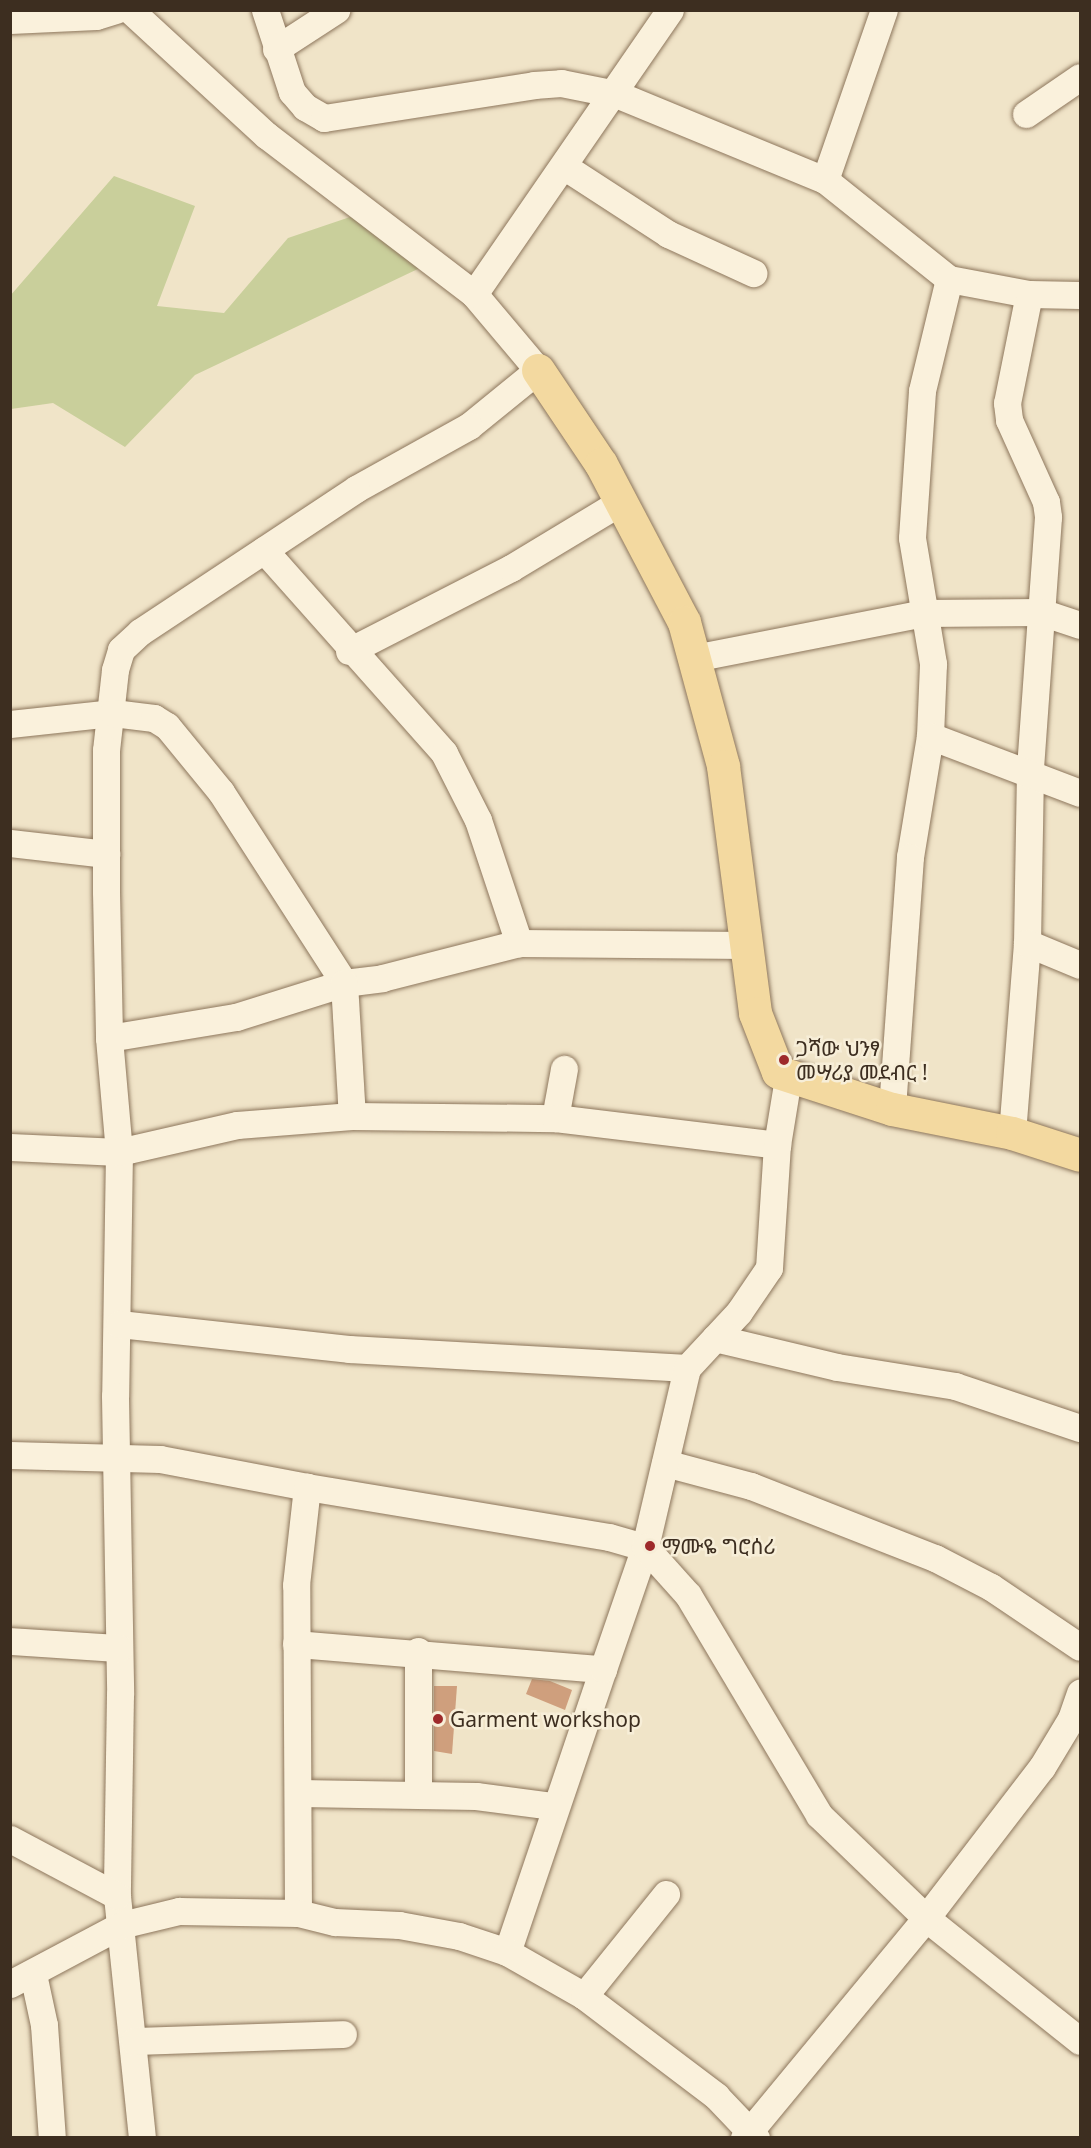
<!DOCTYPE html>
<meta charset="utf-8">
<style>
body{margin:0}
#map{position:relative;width:1091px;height:2148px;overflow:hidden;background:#f0e4c8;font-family:Georgia,"Noto Sans Ethiopic",serif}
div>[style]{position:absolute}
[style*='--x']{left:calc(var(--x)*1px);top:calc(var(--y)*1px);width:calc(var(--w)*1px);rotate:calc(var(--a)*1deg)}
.green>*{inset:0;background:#c9cf9b}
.building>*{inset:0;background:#cf9f7d}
.roads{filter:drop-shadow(0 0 2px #8d765c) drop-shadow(0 0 2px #8d765c)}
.minor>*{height:27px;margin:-13.5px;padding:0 13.5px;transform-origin:13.5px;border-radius:13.5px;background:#faf1dc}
.major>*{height:33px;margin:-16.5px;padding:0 16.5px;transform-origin:16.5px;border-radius:16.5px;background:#f3d9a0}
.dots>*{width:16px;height:16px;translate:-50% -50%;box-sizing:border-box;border:3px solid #f7eed8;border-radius:50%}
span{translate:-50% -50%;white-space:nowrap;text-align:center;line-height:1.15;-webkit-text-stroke:5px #f7eed8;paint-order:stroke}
.poi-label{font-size:21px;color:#3d2e20}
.left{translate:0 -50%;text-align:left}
.frame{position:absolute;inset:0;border:12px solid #3d2e20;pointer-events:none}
</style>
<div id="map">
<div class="green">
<div style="clip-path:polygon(114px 176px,195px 206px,157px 306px,224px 313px,288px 238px,353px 216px,422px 267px,195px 375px,125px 447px,53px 403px,11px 409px,10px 296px)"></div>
</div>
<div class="building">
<div style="clip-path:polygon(532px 1679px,550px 1681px,572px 1690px,565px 1710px,526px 1694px)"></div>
<div style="clip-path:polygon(434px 1686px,457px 1686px,452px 1754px,434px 1751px)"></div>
</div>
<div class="roads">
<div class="minor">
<div style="--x:130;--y:10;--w:185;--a:42.6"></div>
<div style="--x:266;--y:135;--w:262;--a:37.4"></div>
<div style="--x:474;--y:294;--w:99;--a:49.9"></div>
<div style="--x:538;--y:370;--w:89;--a:140.9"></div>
<div style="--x:469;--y:426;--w:129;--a:150.9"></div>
<div style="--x:356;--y:489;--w:259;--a:146.5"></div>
<div style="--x:140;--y:632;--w:26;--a:137"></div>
<div style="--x:121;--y:650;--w:21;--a:107"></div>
<div style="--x:115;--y:670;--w:81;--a:96.4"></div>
<div style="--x:106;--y:750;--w:142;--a:90"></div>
<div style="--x:106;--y:892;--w:146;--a:88.8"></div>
<div style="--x:109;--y:1038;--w:114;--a:85"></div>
<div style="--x:119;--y:1152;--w:244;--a:90.9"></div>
<div style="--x:115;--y:1396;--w:298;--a:89"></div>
<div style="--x:120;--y:1694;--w:202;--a:90.9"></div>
<div style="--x:117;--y:1896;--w:243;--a:84.1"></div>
<div style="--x:265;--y:10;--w:86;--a:71.8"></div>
<div style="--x:292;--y:92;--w:20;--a:49"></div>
<div style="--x:305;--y:107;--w:22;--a:30"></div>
<div style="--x:324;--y:118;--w:213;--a:-8.9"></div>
<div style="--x:534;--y:85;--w:27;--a:-4"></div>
<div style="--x:561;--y:83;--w:56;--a:11.3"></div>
<div style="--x:616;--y:94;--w:226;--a:22.4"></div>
<div style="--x:825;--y:180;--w:159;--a:38.6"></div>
<div style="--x:949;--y:279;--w:115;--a:103.6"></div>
<div style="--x:922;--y:391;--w:147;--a:93.9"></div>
<div style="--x:912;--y:538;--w:128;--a:80.5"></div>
<div style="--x:933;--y:664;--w:72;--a:92.4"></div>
<div style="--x:930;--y:736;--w:123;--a:99.4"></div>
<div style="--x:910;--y:857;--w:253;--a:94.1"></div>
<div style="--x:10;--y:20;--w:86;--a:-2.7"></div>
<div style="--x:96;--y:16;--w:21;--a:-17"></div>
<div style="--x:276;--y:49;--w:72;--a:-33"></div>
<div style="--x:1026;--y:114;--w:65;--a:-34.4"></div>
<div style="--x:565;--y:167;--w:123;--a:33"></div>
<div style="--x:668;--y:234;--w:94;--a:24.6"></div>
<div style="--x:825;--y:180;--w:180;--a:-70.9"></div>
<div style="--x:949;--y:279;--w:81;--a:10.6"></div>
<div style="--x:1029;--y:294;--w:111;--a:101.4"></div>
<div style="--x:1007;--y:403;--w:17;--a:83"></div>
<div style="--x:1009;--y:420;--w:90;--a:65.7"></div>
<div style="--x:1046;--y:502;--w:15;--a:82"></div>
<div style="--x:1048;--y:517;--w:255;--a:94.1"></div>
<div style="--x:1030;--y:771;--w:172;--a:91"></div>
<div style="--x:1027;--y:943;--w:191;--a:94.5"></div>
<div style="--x:474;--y:294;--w:345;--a:-55.4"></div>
<div style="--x:1029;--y:294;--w:51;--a:1.1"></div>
<div style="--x:264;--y:550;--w:271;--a:48.4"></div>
<div style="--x:444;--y:753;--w:75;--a:63.1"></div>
<div style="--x:478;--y:820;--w:130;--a:71.6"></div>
<div style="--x:349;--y:651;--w:182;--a:-27.1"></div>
<div style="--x:511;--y:568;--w:130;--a:-31.1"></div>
<div style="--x:694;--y:658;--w:233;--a:-11.1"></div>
<div style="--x:923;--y:613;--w:118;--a:-0.5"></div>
<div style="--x:1041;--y:612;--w:41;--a:18.4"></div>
<div style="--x:10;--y:724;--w:104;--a:-6.1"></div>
<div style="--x:113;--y:713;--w:41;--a:7"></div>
<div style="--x:154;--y:718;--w:15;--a:32"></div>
<div style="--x:167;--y:726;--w:85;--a:50.7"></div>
<div style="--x:221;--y:792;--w:227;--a:57.2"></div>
<div style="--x:344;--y:983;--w:38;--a:-7"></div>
<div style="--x:382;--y:978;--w:141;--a:-14.3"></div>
<div style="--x:519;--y:943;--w:228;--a:0.5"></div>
<div style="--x:930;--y:736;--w:160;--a:20.8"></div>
<div style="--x:10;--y:843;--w:97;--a:6.5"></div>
<div style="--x:1027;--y:943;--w:57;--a:22.5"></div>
<div style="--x:109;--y:1038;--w:129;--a:-9.4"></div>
<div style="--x:236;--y:1017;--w:113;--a:-17.5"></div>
<div style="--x:344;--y:983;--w:133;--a:86.6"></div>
<div style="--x:555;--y:1118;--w:50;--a:-79.6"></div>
<div style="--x:10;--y:1147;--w:109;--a:2.6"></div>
<div style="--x:119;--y:1152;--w:121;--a:-12.9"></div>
<div style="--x:237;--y:1125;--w:115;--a:-4.5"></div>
<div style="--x:352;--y:1116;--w:203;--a:0.6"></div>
<div style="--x:555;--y:1118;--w:224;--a:6.9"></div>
<div style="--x:119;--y:1324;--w:231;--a:6.2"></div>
<div style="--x:349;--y:1349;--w:339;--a:3.2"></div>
<div style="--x:715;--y:1338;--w:125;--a:13.4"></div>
<div style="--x:837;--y:1367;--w:120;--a:9.1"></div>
<div style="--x:955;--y:1386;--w:132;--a:18.6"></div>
<div style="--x:10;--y:1455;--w:150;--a:1.5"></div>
<div style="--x:160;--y:1459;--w:150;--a:10.8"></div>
<div style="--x:665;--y:1463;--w:89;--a:15"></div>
<div style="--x:751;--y:1486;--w:198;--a:21.4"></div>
<div style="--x:935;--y:1558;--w:63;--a:27.4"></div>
<div style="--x:991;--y:1587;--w:107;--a:34"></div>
<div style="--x:10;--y:1641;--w:109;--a:3.7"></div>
<div style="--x:296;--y:1644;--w:308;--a:4.7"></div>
<div style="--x:603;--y:1669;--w:299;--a:108.7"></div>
<div style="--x:418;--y:1651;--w:143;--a:90"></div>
<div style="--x:603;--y:1669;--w:129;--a:-71"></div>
<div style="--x:645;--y:1547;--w:184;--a:-76.8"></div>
<div style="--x:687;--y:1368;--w:76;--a:-47.1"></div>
<div style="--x:739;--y:1312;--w:53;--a:-55.7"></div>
<div style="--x:769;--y:1268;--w:123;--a:-86.3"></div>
<div style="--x:777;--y:1145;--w:68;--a:-80.7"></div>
<div style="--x:299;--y:1793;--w:177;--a:1"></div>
<div style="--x:476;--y:1796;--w:78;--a:7.4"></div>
<div style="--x:10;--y:1839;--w:121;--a:28"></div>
<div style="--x:298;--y:1913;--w:328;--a:-90.3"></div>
<div style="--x:296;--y:1585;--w:99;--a:-83.6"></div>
<div style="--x:307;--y:1487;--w:306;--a:9.4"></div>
<div style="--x:609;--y:1537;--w:37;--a:16"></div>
<div style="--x:645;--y:1547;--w:64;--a:48.1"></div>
<div style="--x:688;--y:1595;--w:256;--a:59.2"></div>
<div style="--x:819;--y:1815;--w:149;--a:43.9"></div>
<div style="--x:926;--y:1918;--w:197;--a:38.6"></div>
<div style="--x:33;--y:1974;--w:52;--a:77.8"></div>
<div style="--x:44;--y:2025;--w:113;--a:86"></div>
<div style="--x:10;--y:1984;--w:126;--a:-28"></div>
<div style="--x:121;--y:1925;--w:60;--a:-13.6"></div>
<div style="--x:179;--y:1911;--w:119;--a:1"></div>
<div style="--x:298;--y:1913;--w:38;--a:14"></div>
<div style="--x:335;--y:1922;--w:64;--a:2.7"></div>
<div style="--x:399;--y:1925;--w:61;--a:10.4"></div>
<div style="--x:459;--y:1936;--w:51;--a:18.4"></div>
<div style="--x:507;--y:1952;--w:89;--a:29.7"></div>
<div style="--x:584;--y:1996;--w:166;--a:37.1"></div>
<div style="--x:716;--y:2096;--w:58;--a:46.4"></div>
<div style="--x:584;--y:1996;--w:131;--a:-51.2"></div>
<div style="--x:134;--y:2041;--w:209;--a:-1.9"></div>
<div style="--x:744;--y:2138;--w:286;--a:-50.4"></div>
<div style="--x:926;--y:1918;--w:190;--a:-52.5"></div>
<div style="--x:1042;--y:1767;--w:56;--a:-58.9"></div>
<div style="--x:1071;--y:1719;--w:28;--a:-71"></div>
</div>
<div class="major">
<div style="--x:538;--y:370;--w:113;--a:56.2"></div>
<div style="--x:601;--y:464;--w:178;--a:62.3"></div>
<div style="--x:684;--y:622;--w:149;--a:74.8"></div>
<div style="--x:723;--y:766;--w:249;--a:82.6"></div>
<div style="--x:755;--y:1013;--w:63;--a:68.7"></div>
<div style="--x:778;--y:1072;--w:120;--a:18"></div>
<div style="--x:892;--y:1109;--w:122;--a:11.3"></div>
<div style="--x:1012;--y:1133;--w:71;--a:17.9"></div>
</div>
</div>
<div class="dots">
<div style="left:784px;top:1060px;background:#9e2a2b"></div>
<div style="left:650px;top:1546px;background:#9e2a2b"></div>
<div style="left:438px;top:1719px;background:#9e2a2b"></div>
</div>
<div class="poi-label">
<span class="left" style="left:796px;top:1060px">ጋሻው ህንፃ<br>መሣሪያ መደብር !</span>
<span class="left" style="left:662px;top:1546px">ማሙዬ ግሮሰሪ</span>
<span class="left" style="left:450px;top:1719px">Garment workshop</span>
</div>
<div class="frame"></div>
</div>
